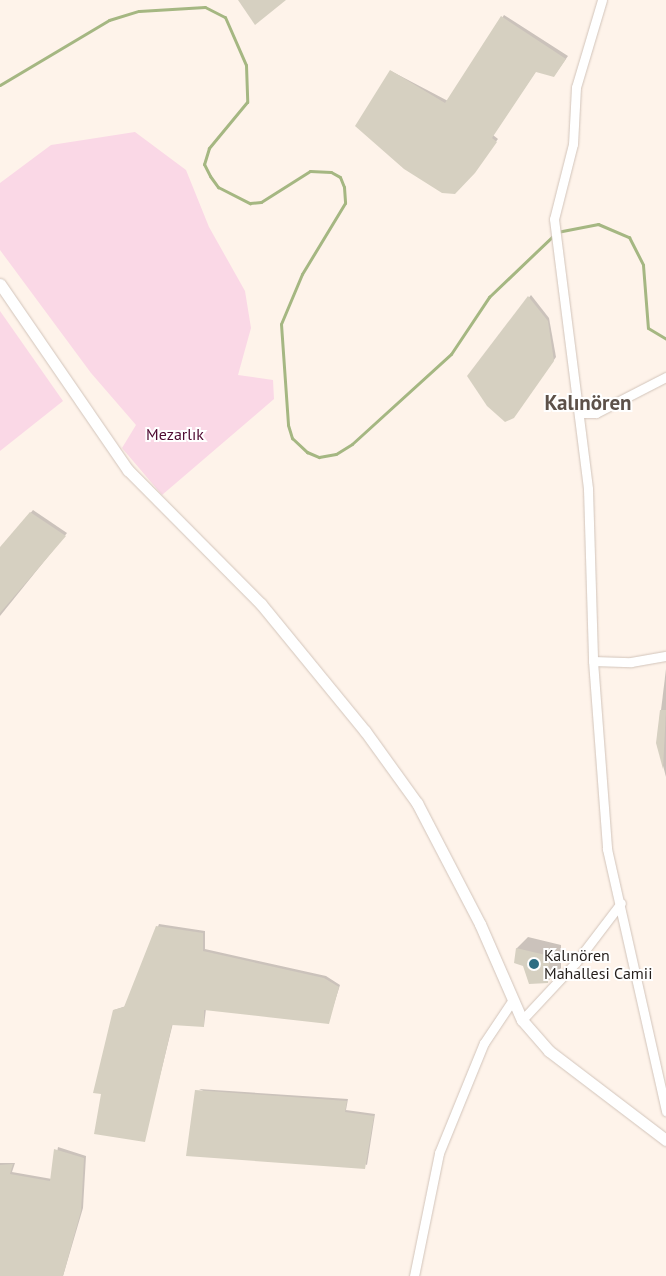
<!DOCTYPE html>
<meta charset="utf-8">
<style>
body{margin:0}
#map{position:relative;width:666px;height:1276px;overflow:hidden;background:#fef3ea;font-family:"PT Sans",sans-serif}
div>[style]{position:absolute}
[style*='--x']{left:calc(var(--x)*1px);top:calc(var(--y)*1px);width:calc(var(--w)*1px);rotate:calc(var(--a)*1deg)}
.green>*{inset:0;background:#fad8e6}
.shadow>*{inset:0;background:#0003}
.stream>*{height:3px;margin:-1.5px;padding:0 1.5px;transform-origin:1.5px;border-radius:1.5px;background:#a5b782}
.building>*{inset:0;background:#d6d0c1}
.roads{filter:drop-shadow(0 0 1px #d2c4ba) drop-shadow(0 0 1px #d2c4ba)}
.minor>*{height:9px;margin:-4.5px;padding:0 4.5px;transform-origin:4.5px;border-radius:4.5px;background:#fff}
.tertiary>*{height:11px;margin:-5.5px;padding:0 5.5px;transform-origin:5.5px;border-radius:5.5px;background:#fff}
.dots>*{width:14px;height:14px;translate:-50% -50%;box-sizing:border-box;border:2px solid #fff;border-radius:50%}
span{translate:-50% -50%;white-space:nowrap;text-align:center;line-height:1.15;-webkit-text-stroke:4px #fff;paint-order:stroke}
.park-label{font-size:16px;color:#4e0a31}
.poi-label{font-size:16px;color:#251f1c}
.left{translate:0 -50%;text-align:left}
.district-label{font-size:21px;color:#5d5149;font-weight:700}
</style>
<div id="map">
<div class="green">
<div style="clip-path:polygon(135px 132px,186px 170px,209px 227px,245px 291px,251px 328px,238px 375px,273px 380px,274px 399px,162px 495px,122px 448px,136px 425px,91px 373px,0 250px,0 183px,51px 145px)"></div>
<div style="clip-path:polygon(0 311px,63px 401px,0 451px)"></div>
</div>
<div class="shadow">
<div style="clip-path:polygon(504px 15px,568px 56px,556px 73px,536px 71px,493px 135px,498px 139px,457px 190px,391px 71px,448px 101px)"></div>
<div style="clip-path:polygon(531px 295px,549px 318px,556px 357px,516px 414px,468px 376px)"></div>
<div style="clip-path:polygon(33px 510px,67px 533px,0 616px,0 549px)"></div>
<div style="clip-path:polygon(666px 669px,666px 777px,657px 743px)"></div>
<div style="clip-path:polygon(159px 924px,205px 931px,205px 949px,326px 976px,340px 985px,328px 1023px,206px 1009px,204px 1026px,173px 1023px,144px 1140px,114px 1010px,126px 1006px)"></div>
<div style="clip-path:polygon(528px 937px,561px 945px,561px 968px,549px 980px,530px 983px,524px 965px,516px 962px,517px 948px)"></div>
<div style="clip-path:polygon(199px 1089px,348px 1099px,346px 1110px,375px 1114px,367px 1165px)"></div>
<div style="clip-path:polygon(58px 1147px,86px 1156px,83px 1208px,63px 1276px,0 1276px,0 1163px,15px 1163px,12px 1172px,52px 1179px)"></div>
</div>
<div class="stream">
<div style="--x:0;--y:85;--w:127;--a:-30.8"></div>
<div style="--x:109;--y:20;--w:31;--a:-17"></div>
<div style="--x:139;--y:11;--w:66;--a:-3.5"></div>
<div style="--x:205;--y:7;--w:22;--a:27"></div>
<div style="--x:225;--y:17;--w:52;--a:66.4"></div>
<div style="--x:246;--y:65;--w:37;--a:88"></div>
<div style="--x:247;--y:102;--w:60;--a:129.6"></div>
<div style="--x:209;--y:148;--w:17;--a:107"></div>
<div style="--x:204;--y:164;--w:13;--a:63"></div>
<div style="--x:210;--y:176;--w:14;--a:54"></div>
<div style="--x:218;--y:187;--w:36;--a:27"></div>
<div style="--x:250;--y:203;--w:11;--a:-5"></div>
<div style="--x:261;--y:202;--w:58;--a:-32.3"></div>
<div style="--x:310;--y:171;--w:21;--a:3"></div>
<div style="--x:331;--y:172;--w:10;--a:29"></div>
<div style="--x:340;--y:177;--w:11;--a:68"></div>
<div style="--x:344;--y:187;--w:16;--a:86"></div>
<div style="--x:345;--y:203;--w:83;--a:121.2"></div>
<div style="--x:302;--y:274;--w:54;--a:112.8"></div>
<div style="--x:281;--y:324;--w:101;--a:86"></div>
<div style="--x:288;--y:425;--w:14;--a:73"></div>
<div style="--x:292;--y:438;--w:21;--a:43"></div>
<div style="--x:307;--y:452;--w:13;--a:23"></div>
<div style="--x:319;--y:457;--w:17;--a:-10"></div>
<div style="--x:336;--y:454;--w:19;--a:-32"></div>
<div style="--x:352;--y:444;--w:134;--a:-42.3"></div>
<div style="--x:451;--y:354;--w:69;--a:-56.3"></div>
<div style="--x:489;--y:297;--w:94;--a:-43.7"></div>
<div style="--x:557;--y:232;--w:42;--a:-11"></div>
<div style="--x:598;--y:224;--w:34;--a:23"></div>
<div style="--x:629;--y:237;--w:31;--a:63"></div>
<div style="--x:643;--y:265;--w:63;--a:85.5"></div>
<div style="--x:648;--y:328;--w:21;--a:31"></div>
</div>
<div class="building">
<div style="clip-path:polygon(238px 0,286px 0,255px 25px)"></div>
<div style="clip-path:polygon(501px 16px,566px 59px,554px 77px,536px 72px,492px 138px,497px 142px,475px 173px,455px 194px,442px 193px,404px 169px,355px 126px,390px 70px,445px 103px)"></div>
<div style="clip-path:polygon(528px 296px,548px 321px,554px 361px,514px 418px,505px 422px,487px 406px,467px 376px)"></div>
<div style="clip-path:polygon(30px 512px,66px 536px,0 613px,0 547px)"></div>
<div style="clip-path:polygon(660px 710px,666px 710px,663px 769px,656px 743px)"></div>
<div style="clip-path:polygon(156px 926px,203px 933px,203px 951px,324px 978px,339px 987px,329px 1024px,204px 1010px,204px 1027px,172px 1025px,145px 1142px,94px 1134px,101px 1094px,93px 1093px,113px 1010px,124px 1007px)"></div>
<div style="clip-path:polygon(516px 948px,550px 956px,548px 983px,529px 984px,523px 966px,514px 963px)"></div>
<div style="clip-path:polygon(195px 1090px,347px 1101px,345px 1112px,374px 1116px,365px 1169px,186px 1156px)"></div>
<div style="clip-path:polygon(54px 1149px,84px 1158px,81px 1211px,63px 1276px,0 1276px,0 1165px,13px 1164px,10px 1174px,50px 1181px)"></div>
</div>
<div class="roads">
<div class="minor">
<div style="--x:602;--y:0;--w:91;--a:106.6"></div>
<div style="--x:576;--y:87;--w:57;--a:93"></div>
<div style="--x:573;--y:144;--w:77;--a:104.2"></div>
<div style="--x:554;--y:219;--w:272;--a:82.8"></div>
<div style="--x:588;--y:489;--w:172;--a:88.3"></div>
<div style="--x:593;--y:661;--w:189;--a:85.7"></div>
<div style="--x:607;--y:849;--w:269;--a:77.3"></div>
<div style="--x:580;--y:413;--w:16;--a:0"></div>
<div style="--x:596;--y:413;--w:79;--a:-27.2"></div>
<div style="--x:593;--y:661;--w:38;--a:2"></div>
<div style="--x:631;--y:662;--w:36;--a:-10"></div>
<div style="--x:522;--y:1020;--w:79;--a:-47"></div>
<div style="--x:576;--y:962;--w:74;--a:-52.7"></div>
<div style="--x:414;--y:1276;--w:126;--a:-78.5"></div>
<div style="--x:439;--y:1153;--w:119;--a:-67.8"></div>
<div style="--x:484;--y:1043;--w:50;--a:-56.3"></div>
</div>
<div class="tertiary">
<div style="--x:0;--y:284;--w:226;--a:55.5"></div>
<div style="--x:128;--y:470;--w:189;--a:45.2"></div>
<div style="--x:261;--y:604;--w:164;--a:50.7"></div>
<div style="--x:365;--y:731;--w:89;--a:54.2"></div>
<div style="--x:417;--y:803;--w:136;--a:62.5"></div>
<div style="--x:480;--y:924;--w:105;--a:66.4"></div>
<div style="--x:522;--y:1020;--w:41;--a:48.9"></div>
<div style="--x:549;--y:1051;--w:147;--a:37.3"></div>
</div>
</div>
<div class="dots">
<div style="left:534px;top:964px;background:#2e6d82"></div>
</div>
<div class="park-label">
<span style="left:175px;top:434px">Mezarlık</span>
</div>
<div class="poi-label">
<span class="left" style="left:544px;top:964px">Kalınören<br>Mahallesi Camii</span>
</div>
<div class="district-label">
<span style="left:588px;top:403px">Kalınören</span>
</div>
</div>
